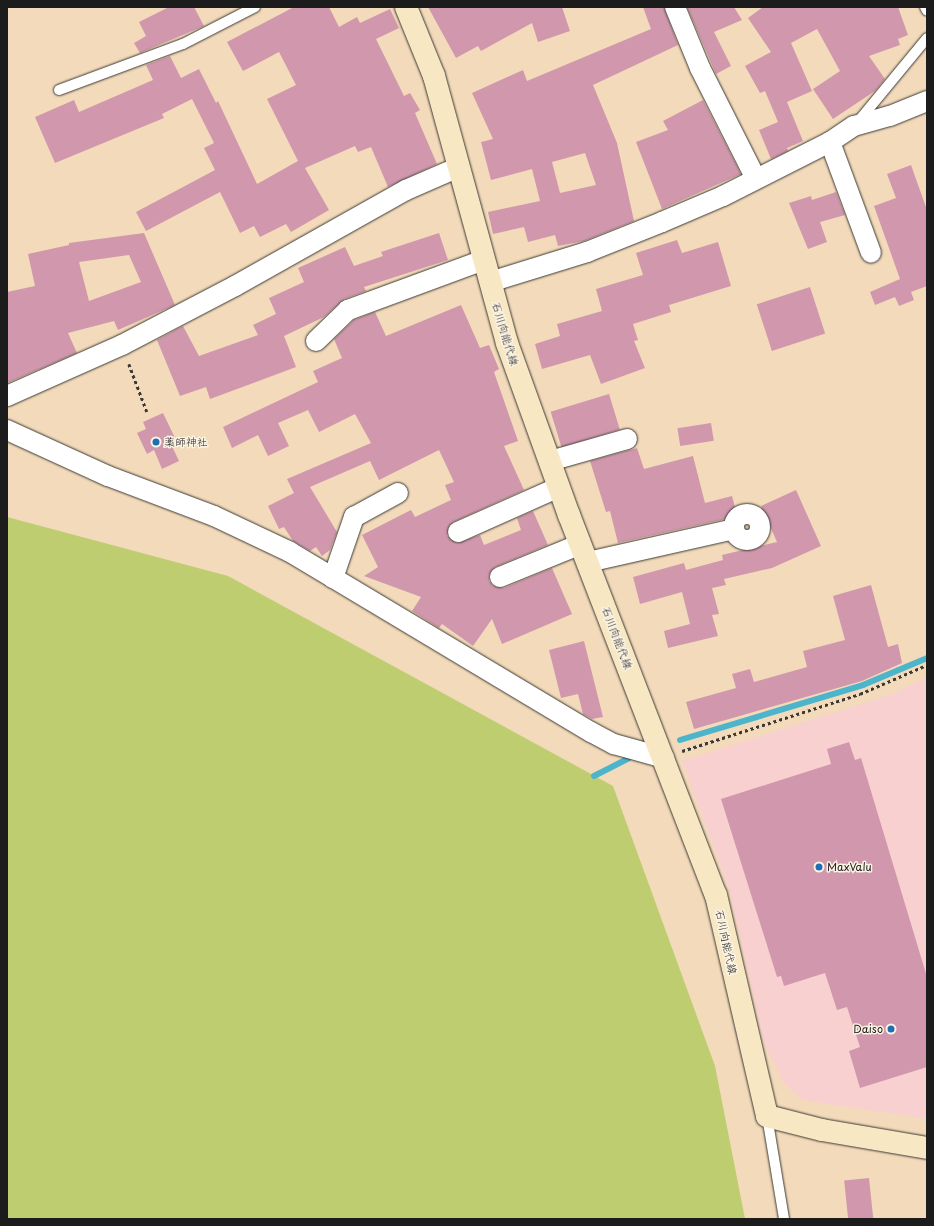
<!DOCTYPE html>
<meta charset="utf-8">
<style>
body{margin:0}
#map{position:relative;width:934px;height:1226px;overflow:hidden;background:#f2daba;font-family:"Playpen Sans","Klee One",sans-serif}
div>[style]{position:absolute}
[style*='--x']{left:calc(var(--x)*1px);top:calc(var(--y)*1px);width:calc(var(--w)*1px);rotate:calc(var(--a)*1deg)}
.built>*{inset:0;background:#f7d0cf}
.green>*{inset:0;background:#becd6f}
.stream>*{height:6px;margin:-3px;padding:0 3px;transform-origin:3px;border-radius:3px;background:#4cb4cb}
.building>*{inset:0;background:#d198ad;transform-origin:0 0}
.path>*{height:2.5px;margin-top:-1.25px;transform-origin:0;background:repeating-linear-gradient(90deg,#3c3834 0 3px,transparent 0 6px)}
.roads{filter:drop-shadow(0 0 1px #3c3834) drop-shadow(0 0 1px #3c3834)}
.lane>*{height:10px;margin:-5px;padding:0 5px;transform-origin:5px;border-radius:5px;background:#fff}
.street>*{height:20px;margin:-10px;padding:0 10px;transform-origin:10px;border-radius:10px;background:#fff}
.street>.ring{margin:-10px;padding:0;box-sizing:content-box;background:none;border:20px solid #fff;border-radius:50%}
.secondary>*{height:22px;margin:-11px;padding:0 11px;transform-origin:11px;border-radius:11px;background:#f8e7c3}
.dots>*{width:11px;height:11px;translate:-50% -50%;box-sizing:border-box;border:2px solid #fcf5e5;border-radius:50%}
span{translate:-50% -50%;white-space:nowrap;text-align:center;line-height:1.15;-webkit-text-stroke:3px #fcf5e5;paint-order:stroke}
.street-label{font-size:11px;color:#1c1c1c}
.poi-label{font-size:11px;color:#1c1c1c}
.left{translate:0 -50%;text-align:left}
.right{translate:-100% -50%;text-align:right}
.frame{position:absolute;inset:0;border:8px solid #1c1c1c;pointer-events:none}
</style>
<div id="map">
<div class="built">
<div style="clip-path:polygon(927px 677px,927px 1119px,803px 1100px,783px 1082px,764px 1043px,729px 889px,682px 761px,892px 694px)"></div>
</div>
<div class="green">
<div style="clip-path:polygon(7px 517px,228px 576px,613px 786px,715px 1066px,745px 1219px,7px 1219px)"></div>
</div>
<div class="stream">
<div style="--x:680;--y:740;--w:191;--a:-16.7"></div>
<div style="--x:863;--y:685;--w:69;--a:-22.9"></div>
<div style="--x:594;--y:776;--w:39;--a:-27"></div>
</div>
<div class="building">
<div style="clip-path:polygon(169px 7px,194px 7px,204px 26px,140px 53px,134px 43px,146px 36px,139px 22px)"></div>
<div style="clip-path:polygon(294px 7px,329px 7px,339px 27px,357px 17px,360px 23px,390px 9px,399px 28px,376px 39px,404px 96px,410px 93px,420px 110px,415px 113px,437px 164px,388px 187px,371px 147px,358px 152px,355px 146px,305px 168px,329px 210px,291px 232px,286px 224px,260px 237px,254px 226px,240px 233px,220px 192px,146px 231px,136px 212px,215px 170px,204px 148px,214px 143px,192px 99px,162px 114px,164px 118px,55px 163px,35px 117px,74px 100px,79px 112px,153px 80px,146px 65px,170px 56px,181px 78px,199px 69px,216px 103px,218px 101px,257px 184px,298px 161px,267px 99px,296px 85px,279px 52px,243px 71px,227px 42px)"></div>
<div style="clip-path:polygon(428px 7px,562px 7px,570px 31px,538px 42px,532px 23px,481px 51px,478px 46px,456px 58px)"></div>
<div style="clip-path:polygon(evenodd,643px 7px,664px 7px,678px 45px,593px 85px,617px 143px,634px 221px,584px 241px,558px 246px,555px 235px,528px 242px,524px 227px,493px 234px,488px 212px,540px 201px,532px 169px,491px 180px,481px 142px,493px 139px,472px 93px,523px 70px,527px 81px,651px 29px,643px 7px,585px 153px,596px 185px,560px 193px,552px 162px,585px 153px)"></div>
<div style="clip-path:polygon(687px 7px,734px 7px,742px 20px,714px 32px,731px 66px,716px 74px)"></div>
<div style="clip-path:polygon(763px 7px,898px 7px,908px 35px,898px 39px,900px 45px,869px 56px,885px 79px,875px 91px,833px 119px,813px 89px,840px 71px,817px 29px,791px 43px,812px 91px,787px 102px,803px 141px,787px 148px,788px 151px,771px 159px,759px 130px,778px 122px,765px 91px,760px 93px,745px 66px,771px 52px,748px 18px)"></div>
<div style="clip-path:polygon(703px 100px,741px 174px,662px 209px,636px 142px,668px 130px,663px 121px)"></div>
<div style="clip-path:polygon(911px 165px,927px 210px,927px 286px,911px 292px,914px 300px,899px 306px,895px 297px,875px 305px,870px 292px,900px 279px,874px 206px,896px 198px,887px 174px)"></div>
<div style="clip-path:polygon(836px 192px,845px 215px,820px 222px,827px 242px,808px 249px,789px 203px,811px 196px,812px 200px)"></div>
<div style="clip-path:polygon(evenodd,144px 233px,175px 305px,118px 330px,114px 321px,68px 333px,77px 353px,7px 383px,7px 292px,35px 286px,28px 254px,69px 245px,69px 243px,144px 233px,129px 255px,141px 282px,89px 301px,79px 262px,129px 255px)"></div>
<div style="clip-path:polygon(439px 233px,448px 260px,364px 287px,366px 291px,344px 299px,324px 317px,284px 336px,296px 367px,210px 399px,206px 387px,180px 396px,157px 340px,183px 326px,199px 356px,258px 335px,253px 325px,276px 314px,269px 298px,304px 282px,298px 268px,345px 247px,354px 266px,383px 256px,381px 252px)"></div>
<div style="clip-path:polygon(677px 240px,682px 253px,718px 242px,731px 286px,669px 305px,671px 312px,633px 324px,638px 340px,634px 341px,645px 368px,601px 384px,590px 355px,542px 369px,535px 344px,560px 336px,557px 324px,602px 311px,596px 289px,643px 275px,636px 253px)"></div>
<div style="left:810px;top:287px;width:49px;height:56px;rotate:72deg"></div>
<div style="clip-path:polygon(461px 305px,480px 348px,489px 345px,499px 369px,494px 372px,518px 441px,504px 446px,524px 490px,453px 522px,449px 526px,447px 536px,457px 543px,480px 535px,484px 545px,521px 530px,517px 518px,533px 511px,548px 545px,495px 567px,489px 575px,489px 581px,493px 586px,504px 588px,552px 568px,572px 614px,502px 644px,492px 619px,473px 646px,442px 624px,439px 628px,412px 611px,421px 597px,364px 576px,378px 567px,362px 535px,411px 510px,415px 517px,451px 500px,445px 485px,454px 482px,439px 450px,379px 480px,370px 461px,310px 487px,337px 532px,330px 550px,322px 556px,316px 547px,310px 551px,293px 541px,284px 527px,279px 529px,268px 506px,294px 493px,287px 479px,371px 443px,355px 414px,319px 432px,308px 410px,278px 423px,289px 446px,268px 456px,258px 435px,232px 448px,223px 427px,318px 382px,313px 371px,342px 358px,334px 339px,354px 320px,375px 312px,386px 336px)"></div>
<div style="left:609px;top:394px;width:37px;height:61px;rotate:73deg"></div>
<div style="clip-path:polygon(163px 413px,176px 440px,170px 442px,179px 461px,162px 469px,154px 450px,147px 454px,137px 433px,146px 429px,143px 422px)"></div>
<div style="left:711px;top:423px;width:18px;height:34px;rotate:81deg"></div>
<div style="clip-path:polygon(637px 448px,644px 469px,693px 456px,705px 503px,732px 496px,736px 511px,730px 518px,618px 543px,610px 511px,606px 512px,590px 461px)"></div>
<div style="clip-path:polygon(796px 490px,821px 546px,772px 568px,724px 579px,726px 585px,712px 588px,719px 614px,712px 615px,718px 636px,668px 648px,664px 631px,690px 624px,682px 592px,640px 604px,633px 577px,684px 563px,686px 570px,723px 560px,722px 555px,777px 542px,761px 506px)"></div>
<div style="clip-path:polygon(871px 585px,888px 647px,898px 644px,902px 663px,862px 681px,694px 729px,686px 702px,736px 688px,732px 674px,750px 669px,754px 682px,807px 667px,803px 651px,845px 640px,833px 596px)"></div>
<div style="clip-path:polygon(584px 641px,603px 717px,592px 719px,583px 714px,578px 694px,561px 698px,549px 650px)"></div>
<div style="clip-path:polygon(849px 742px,855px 760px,861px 758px,927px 977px,927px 1067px,860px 1088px,849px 1051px,860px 1047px,847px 1007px,837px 1010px,825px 973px,784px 986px,781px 976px,777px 977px,721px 799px,831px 764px,827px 749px)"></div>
<div style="left:869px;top:1178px;width:41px;height:25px;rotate:84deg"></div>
</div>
<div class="path">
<div style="--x:129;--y:364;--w:51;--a:69.4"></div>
<div style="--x:682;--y:751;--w:187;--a:-17.8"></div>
<div style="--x:860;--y:694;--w:73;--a:-23.4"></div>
</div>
<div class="roads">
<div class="lane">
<div style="--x:925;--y:7;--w:4;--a:63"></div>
<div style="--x:59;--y:90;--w:132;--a:-20.4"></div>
<div style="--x:183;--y:44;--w:81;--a:-27.2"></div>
<div style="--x:857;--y:123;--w:110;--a:-50.5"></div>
<div style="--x:767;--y:1116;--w:104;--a:80.6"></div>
</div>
<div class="street">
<div style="--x:675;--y:7;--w:66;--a:67.7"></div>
<div style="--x:700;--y:68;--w:124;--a:63.2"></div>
<div style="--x:830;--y:142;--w:118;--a:69.7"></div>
<div style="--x:490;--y:282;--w:102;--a:-17.2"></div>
<div style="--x:587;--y:252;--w:81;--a:-21.8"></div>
<div style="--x:662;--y:222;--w:66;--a:-23.1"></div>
<div style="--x:723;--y:196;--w:120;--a:-26.8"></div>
<div style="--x:830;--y:142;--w:29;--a:-34"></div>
<div style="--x:854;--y:126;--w:37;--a:-16"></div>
<div style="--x:890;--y:116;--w:40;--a:-22"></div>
<div style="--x:316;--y:341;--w:45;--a:-44.1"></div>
<div style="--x:348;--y:310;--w:145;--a:-20.2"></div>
<div style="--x:7;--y:396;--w:126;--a:-23.9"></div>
<div style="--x:122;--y:345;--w:127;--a:-27.6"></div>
<div style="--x:235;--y:286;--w:196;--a:-29.3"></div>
<div style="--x:406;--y:190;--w:58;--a:-23.5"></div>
<div style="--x:7;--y:430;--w:111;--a:24.5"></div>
<div style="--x:108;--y:476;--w:113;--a:20.7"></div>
<div style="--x:214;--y:516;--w:84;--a:25.3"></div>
<div style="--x:290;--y:552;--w:351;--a:30.9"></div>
<div style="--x:591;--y:732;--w:26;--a:28"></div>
<div style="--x:614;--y:744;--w:52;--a:15.6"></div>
<div style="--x:550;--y:461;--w:80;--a:-15.9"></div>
<div class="ring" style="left:734px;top:514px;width:6px;height:6px"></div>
<div style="--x:458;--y:532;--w:111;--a:-24"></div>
<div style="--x:588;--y:562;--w:150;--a:-12.7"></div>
<div style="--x:500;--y:577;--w:87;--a:-22.2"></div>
<div style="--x:333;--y:578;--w:65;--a:-71"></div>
<div style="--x:354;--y:517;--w:50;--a:-28.6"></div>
</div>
<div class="secondary">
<div style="--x:406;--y:7;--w:74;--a:67.9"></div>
<div style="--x:434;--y:76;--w:277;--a:74.7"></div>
<div style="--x:507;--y:343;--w:183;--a:70.2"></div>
<div style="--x:569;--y:515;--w:407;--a:68.9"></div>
<div style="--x:716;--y:895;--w:227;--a:77"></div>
<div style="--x:767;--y:1116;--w:57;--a:14.3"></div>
<div style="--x:822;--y:1130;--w:107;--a:9.7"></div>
</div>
</div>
<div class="dots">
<div style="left:156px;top:442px;background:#1f6fb2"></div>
<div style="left:819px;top:867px;background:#1f6fb2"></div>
<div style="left:891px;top:1029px;background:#1f6fb2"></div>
</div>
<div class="street-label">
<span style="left:505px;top:334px;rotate:73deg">石川向能代線</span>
<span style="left:617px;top:638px;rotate:69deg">石川向能代線</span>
<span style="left:726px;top:942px;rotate:78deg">石川向能代線</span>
</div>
<div class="poi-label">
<span class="left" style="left:164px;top:442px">薬師神社</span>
<span class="left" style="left:827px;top:867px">MaxValu</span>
<span class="right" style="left:883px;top:1029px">Daiso</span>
</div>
<div class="frame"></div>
</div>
